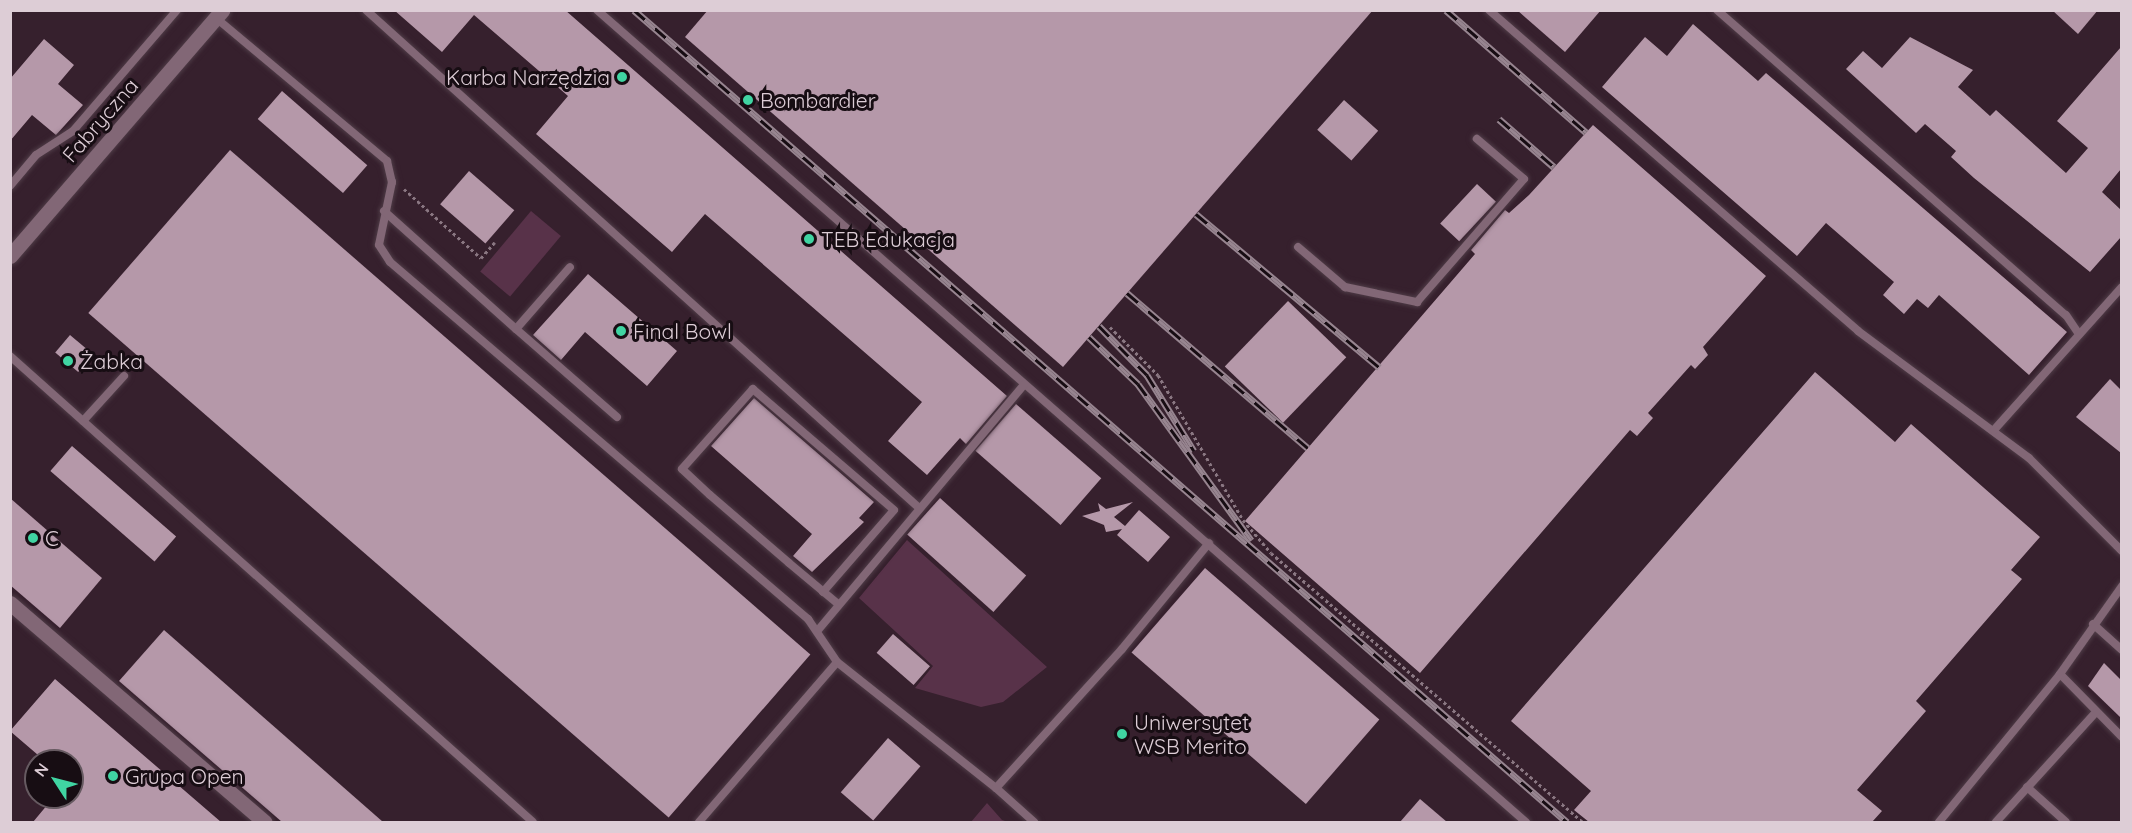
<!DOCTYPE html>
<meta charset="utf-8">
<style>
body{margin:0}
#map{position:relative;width:2132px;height:833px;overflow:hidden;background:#36202d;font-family:Quicksand,sans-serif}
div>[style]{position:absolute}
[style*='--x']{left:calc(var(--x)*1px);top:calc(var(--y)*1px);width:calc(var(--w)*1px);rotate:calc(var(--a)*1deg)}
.green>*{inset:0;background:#583249;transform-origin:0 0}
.building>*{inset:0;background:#b598a9;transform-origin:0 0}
.path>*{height:3px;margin-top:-1.5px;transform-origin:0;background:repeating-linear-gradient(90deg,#8a7782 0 3px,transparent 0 6px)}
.roads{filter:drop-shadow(0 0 2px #4f3c47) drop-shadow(0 0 2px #4f3c47)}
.service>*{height:8px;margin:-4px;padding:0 4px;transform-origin:4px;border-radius:4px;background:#826776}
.minor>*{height:15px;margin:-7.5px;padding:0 7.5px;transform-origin:7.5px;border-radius:7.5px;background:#826776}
.rail>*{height:7px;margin-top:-3.5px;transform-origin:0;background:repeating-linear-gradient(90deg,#170d13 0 14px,#978590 0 28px);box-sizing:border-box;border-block:2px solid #978590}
.dots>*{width:16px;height:16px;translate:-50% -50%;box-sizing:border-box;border:3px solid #170d13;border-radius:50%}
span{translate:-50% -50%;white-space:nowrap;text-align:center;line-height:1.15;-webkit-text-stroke:6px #170d13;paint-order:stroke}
.poi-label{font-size:21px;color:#ddcdd6}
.right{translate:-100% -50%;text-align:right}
.left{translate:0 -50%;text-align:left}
.street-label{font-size:21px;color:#ddcdd6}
.frame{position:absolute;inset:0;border:12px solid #ddcdd6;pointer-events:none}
.north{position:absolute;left:24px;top:749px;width:60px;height:60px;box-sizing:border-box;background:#170d13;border:2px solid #665a61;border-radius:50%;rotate:306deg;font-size:16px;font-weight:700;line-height:24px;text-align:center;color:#ddcdd6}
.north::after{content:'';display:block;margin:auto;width:21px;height:27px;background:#40d4a2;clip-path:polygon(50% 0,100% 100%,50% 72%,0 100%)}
</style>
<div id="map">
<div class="green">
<div style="left:531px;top:211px;width:39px;height:79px;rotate:40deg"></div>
<div style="clip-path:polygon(907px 540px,1047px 667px,1003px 702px,981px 707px,915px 688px,933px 666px,859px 598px)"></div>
<div style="clip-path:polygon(987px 803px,1002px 820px,1008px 822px,971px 822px)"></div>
</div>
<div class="building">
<div style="clip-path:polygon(394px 10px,565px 10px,1007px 396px,966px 444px,960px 438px,927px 475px,888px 441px,922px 402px,705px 214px,672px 252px,536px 134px,568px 96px,474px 15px,442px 52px)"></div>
<div style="clip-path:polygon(708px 10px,1373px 10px,1063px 367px,685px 37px)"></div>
<div style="clip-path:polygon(1517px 10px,1601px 10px,1565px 52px)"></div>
<div style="clip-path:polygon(2052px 10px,2098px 10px,2078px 34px)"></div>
<div style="clip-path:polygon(1693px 24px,1758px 81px,1766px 73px,2067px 332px,2029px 375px,1939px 295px,1928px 308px,1917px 299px,1904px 314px,1883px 295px,1894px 282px,1826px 223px,1797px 256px,1602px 87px,1645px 37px,1667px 56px)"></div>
<div style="clip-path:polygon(1910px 37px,1973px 70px,1958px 87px,1990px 116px,1996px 110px,2066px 173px,2088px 148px,2057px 121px,2121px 47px,2121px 169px,2102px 192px,2121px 210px,2121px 237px,2090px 272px,1974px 178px,1951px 157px,1956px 151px,1925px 124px,1916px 133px,1846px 69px,1863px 51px,1882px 68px)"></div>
<div style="clip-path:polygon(44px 39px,74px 65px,58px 84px,83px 105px,56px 135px,32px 115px,10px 141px,10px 79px)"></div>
<div style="left:282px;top:91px;width:113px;height:37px;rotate:41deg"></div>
<div style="left:1344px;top:100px;width:46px;height:40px;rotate:42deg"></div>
<div style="clip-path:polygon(1593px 125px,1766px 276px,1703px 347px,1708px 355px,1695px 369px,1691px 365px,1648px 413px,1653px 418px,1637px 436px,1630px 430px,1420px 673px,1245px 521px,1475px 254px,1471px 250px,1505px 210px,1509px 213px,1529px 195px)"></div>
<div style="left:230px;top:150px;width:769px;height:216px;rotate:41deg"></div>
<div style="left:469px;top:171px;width:60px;height:44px;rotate:41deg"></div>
<div style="left:1477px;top:184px;width:26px;height:54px;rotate:43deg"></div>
<div style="clip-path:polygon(588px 274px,677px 351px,647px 386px,585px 332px,561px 360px,533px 335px)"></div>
<div style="left:1288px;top:301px;width:81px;height:91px;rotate:44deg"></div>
<div style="left:70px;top:335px;width:30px;height:23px;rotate:40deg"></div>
<div style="clip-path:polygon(1815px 372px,1895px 442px,1911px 424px,2040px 537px,2011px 570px,2022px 579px,1916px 701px,1926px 711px,1857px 790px,1882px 811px,1872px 822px,1589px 822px,1574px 810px,1591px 791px,1511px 721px)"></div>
<div style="clip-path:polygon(2110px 379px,2121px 390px,2121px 453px,2076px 417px)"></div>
<div style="clip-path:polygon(754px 398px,874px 502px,859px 518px,864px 522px,812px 572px,793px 556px,812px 534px,711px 446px)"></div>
<div style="left:1016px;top:404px;width:113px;height:62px;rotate:41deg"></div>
<div style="left:72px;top:446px;width:138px;height:33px;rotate:41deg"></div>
<div style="clip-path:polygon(10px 498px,102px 578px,60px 628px,10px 585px)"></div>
<div style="left:940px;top:498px;width:116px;height:49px;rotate:42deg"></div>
<div style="clip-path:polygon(1133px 502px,1114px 517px,1125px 526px,1139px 510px,1170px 537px,1148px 562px,1117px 535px,1122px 529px,1106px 532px,1104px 525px,1082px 516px,1100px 511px,1098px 503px,1106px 509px)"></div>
<div style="left:1205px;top:568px;width:231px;height:112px;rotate:41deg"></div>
<div style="clip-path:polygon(164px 630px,383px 822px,282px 822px,119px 681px)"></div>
<div style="left:893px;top:634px;width:49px;height:25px;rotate:41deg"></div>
<div style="clip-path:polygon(2104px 663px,2121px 680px,2121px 718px,2088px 686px)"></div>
<div style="clip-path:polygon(55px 679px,221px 822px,33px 822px,48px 804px,53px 808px,63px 797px,72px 797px,72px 761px,45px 761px,10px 731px)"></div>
<div style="left:888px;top:738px;width:43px;height:72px;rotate:41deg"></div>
<div style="clip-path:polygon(1420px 799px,1447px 822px,1400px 822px)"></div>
</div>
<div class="path">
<div style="--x:404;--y:189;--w:103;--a:41.9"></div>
<div style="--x:481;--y:258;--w:21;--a:-49"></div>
<div style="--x:1110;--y:327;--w:68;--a:45"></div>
<div style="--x:1158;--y:375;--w:168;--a:59.6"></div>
<div style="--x:1243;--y:520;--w:43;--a:49.7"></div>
<div style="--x:1271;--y:553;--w:412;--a:40.8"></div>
<div style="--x:1357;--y:640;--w:8;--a:-50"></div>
</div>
<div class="roads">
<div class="service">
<div style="--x:366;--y:10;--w:744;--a:42"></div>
<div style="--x:597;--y:10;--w:1234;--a:41.16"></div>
<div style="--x:1489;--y:10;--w:489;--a:41"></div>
<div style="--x:1858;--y:331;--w:213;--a:36.6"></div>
<div style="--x:2029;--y:458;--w:132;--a:45"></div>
<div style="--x:1717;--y:10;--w:463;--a:41.2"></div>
<div style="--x:2066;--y:315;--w:23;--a:56"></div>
<div style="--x:216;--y:18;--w:223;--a:39.9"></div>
<div style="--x:387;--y:161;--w:22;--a:77"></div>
<div style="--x:392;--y:182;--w:64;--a:101.7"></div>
<div style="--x:379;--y:245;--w:20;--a:57"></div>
<div style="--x:390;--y:262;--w:550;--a:40.5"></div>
<div style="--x:808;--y:619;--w:52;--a:56"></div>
<div style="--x:10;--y:186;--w:40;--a:-50"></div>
<div style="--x:36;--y:155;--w:44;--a:-33"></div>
<div style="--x:73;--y:131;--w:160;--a:-49.3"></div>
<div style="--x:384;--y:211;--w:177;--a:41.8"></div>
<div style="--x:516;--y:329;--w:82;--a:-48.9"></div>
<div style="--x:1298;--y:247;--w:62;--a:40.4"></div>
<div style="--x:1345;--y:287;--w:74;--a:11.8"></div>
<div style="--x:1417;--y:302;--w:163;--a:-49"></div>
<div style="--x:1524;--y:179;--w:62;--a:-139.6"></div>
<div style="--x:516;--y:329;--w:134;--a:41.1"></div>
<div style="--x:10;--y:356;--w:700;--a:41.7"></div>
<div style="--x:83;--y:421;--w:61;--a:-47.7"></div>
<div style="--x:1994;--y:430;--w:192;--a:-48.2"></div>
<div style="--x:823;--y:592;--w:108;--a:-49.1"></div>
<div style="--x:894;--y:510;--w:186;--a:-139.4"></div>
<div style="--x:753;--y:389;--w:107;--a:131.6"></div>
<div style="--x:682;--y:469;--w:38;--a:43"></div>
<div style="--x:710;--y:495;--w:104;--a:40.7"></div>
<div style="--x:789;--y:563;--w:64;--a:39.9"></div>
<div style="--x:2093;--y:624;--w:39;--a:42"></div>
<div style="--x:819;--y:629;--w:319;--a:-50"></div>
<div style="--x:2060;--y:674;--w:88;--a:45.5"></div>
<div style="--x:2027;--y:787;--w:52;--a:41.9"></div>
<div style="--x:996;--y:788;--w:51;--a:41.8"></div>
<div style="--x:699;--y:822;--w:211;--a:-49.2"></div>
<div style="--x:837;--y:662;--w:203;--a:38.4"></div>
<div style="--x:996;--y:788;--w:188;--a:-47.8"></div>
<div style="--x:1122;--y:649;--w:137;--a:-50.6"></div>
<div style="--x:1939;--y:822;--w:191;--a:-50.7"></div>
<div style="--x:2060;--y:674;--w:108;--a:-54.8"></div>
<div style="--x:1996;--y:822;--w:149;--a:-47.7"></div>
</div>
<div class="minor">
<div style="--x:10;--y:256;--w:325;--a:-49.2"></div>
<div style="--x:10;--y:603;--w:336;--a:40.7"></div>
</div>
</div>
<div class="rail">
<div style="--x:634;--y:10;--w:1237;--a:41.03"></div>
<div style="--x:1446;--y:10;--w:186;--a:41.1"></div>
<div style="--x:1499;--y:119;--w:73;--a:41.1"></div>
<div style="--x:1196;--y:214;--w:239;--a:39.9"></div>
<div style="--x:1127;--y:293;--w:238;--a:40.6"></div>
<div style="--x:1099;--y:326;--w:69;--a:45.6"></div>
<div style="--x:1147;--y:375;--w:89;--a:58.3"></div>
<div style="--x:1089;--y:337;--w:68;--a:43.8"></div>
<div style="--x:1138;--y:384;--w:193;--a:54.1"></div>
</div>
<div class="dots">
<div style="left:622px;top:77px;background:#40d4a2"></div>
<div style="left:748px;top:100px;background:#40d4a2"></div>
<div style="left:809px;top:239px;background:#40d4a2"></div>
<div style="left:621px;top:331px;background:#40d4a2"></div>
<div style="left:68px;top:361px;background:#40d4a2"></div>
<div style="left:33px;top:538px;background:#40d4a2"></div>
<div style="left:1122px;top:734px;background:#40d4a2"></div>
<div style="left:113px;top:776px;background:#40d4a2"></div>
</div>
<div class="poi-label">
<span class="right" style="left:610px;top:77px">Karba Narzędzia</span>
<span class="left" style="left:760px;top:100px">Bombardier</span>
<span class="left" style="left:821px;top:239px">TEB Edukacja</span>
<span class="left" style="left:633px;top:331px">Final Bowl</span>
<span class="left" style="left:80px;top:361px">Żabka</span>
<span class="left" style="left:45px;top:538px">C</span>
<span class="left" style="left:1134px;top:734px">Uniwersytet<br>WSB Merito</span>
<span class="left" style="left:125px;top:776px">Grupa Open</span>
</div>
<div class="street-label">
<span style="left:100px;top:120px;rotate:-49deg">Fabryczna</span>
</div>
<div class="frame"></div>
<div class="north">N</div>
</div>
